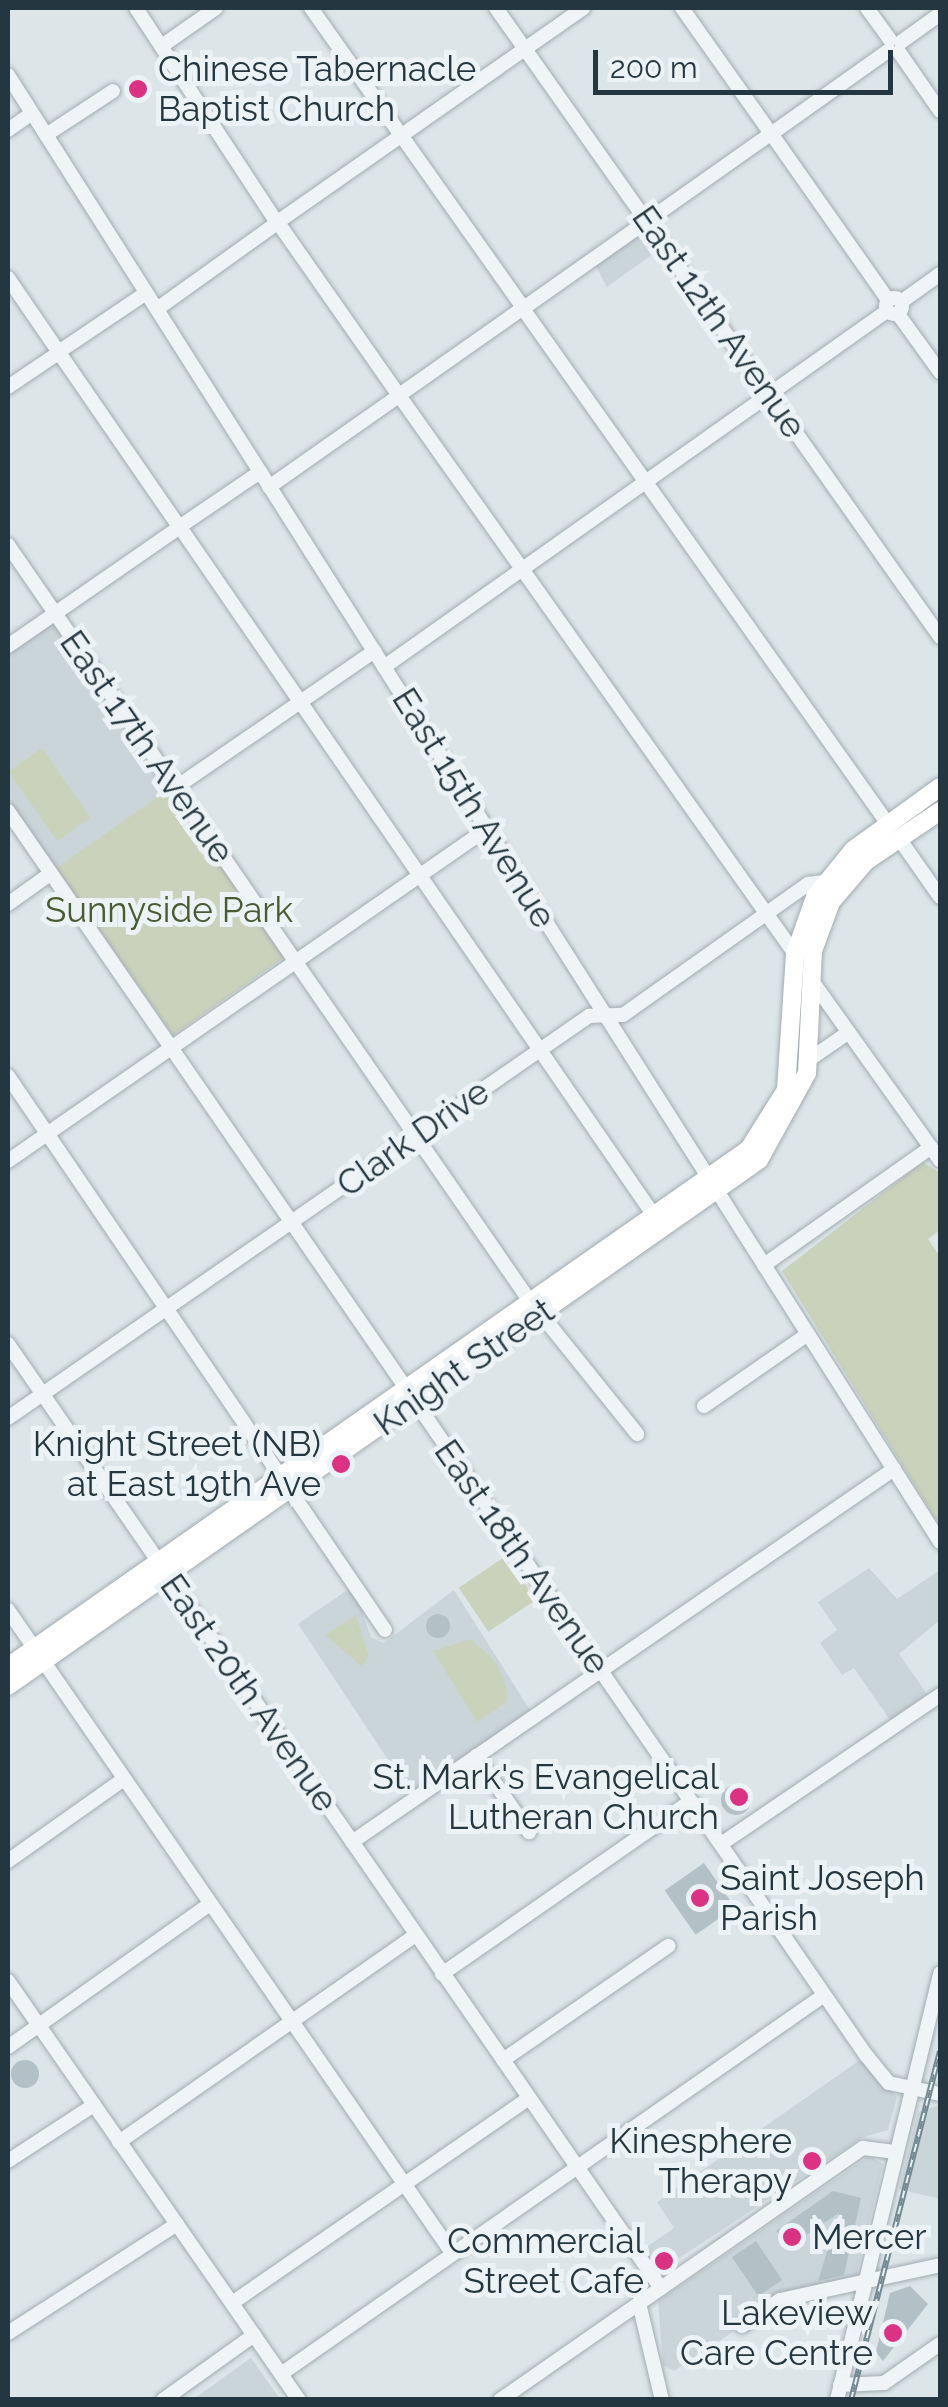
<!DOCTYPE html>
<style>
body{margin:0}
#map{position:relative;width:948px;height:2407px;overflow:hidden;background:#dce5e8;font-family:Raleway,sans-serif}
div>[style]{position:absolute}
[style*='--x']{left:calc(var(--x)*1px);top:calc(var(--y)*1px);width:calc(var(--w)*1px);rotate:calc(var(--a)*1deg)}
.built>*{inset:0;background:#cad5da}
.green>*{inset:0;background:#c9d3bc;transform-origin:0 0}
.building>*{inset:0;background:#b3c0c5;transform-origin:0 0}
.round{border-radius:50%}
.roads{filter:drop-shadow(0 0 2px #a1adb2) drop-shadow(0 0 2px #a1adb2)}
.minor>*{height:14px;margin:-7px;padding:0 7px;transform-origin:7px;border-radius:7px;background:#eff4f6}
.minor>.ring{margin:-7px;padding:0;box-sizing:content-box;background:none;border:14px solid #eff4f6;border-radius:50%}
.major>*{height:18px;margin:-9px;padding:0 9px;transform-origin:9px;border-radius:9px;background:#fff}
.rail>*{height:6px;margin-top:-3px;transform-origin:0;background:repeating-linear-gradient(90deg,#ecf3f6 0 8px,#748a93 0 16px);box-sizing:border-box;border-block:2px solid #748a93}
.dots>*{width:28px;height:28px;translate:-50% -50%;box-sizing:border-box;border:5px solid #ecf3f6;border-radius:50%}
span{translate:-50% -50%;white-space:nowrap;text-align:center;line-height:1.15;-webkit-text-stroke:10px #ecf3f6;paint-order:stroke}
.poi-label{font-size:35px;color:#243740}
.left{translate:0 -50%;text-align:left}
.right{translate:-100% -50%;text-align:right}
.street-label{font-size:35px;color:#243740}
.park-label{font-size:35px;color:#475d30}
.frame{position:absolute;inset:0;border:10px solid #243740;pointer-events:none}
.scale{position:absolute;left:593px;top:50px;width:300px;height:45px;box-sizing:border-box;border:5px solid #243740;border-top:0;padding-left:12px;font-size:30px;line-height:35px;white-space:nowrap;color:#243740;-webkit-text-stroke:8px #ecf3f6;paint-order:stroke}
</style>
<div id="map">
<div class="built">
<div style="clip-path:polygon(638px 234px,657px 251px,607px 287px,595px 265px)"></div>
<div style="clip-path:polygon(46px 626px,56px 626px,169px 789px,57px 870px,8px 799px,8px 653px)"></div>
<div style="clip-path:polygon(869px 1568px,897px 1599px,940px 1570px,940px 1620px,899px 1654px,927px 1694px,890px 1720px,854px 1668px,842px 1675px,820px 1643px,837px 1630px,818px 1602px)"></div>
<div style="clip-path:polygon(353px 1586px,371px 1637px,384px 1643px,454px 1590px,530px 1710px,417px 1789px,406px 1787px,298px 1624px)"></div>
<div style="clip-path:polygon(860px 2060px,897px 2097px,888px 2130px,863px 2137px,658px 2272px,641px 2251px,674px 2228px,657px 2202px)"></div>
<div style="clip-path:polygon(940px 2105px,940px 2199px,899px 2189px,918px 2112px)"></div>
<div style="clip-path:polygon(869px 2156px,883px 2164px,856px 2277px,793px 2292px,674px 2371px,663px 2365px,658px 2301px)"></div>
<div style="clip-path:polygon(251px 2358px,280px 2399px,192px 2400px)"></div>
</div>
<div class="green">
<div style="left:42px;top:748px;width:85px;height:41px;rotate:55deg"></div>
<div style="left:169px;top:789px;width:204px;height:138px;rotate:55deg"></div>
<div style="clip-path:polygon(923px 1162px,940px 1173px,940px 1230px,928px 1239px,940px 1257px,940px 1526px,782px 1271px)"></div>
<div style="left:506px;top:1556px;width:53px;height:57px;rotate:56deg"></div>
<div style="clip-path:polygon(356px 1615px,369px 1657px,361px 1666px,325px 1635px)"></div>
<div style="clip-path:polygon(471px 1639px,497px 1663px,507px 1689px,507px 1702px,477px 1722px,433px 1651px)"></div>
</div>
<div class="building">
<div class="round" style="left:426px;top:1614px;width:24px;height:24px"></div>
<div class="round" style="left:721px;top:1785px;width:30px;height:30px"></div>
<div style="left:704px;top:1863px;width:54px;height:48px;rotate:55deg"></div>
<div class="round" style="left:11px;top:2060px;width:28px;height:28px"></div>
<div style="clip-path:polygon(833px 2191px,861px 2198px,844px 2275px,818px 2281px,839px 2213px,788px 2247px,776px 2231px)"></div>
<div style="left:756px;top:2241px;width:47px;height:29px;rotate:56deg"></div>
<div style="clip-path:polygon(910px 2286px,928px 2304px,883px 2361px,876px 2352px,890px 2293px)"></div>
</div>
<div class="roads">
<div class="minor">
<div style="--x:136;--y:8;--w:251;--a:56.7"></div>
<div style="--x:311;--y:8;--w:362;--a:54.7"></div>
<div style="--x:496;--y:8;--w:770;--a:54.78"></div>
<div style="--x:682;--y:8;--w:147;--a:54.7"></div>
<div style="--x:867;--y:8;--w:39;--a:54"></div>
<div style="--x:901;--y:42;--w:48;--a:-35.7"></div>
<div style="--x:166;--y:43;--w:61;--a:-35"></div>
<div style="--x:899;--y:52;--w:72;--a:55.2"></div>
<div style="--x:8;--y:75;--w:1738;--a:57.57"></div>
<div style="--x:778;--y:129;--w:136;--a:-35.4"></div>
<div style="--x:8;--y:130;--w:29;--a:-35"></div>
<div style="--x:46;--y:135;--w:80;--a:-33.3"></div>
<div style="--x:775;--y:139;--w:197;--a:54.9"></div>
<div style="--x:282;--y:219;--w:368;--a:-35"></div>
<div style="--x:281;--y:227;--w:199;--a:55"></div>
<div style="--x:8;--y:278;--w:85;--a:55.6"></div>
<div class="ring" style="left:886px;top:298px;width:2px;height:2px"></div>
<div style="--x:901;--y:302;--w:48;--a:-35.7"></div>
<div style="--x:528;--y:305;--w:291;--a:-35.2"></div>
<div style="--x:157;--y:309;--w:143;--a:-35.6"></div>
<div style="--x:526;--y:313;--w:626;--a:54.69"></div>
<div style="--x:898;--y:314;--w:72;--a:54.1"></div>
<div style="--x:63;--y:349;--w:100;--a:-34"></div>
<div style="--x:62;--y:357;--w:199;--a:55.4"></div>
<div style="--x:8;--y:387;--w:55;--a:-34"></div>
<div style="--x:405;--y:391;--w:139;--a:-35.1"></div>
<div style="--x:403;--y:401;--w:678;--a:54.67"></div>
<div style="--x:269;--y:487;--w:153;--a:-35.1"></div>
<div style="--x:185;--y:523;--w:91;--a:-34.2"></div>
<div style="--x:184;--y:533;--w:834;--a:55.45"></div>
<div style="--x:8;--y:545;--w:914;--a:55.39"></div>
<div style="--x:527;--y:1297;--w:176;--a:51.2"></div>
<div style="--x:8;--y:646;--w:202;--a:-34.7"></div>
<div style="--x:384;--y:667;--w:616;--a:-35.29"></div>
<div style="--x:175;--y:788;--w:242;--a:-34.5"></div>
<div style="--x:8;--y:811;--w:1511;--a:55.41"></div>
<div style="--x:866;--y:2055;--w:36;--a:51"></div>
<div style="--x:889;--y:2083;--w:52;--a:12.2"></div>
<div style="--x:898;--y:837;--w:73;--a:55"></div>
<div style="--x:8;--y:904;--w:52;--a:-35.5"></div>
<div style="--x:810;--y:978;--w:224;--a:54.5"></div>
<div style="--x:810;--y:1059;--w:47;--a:-34.7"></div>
<div style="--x:8;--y:1076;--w:670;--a:55.76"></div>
<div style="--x:8;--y:1161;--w:583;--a:-34.73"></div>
<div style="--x:764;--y:1265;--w:204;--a:-35.2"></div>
<div style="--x:8;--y:1344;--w:1148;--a:55.33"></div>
<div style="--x:704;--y:1406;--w:126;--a:-34.7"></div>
<div style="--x:8;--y:1418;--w:707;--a:-34.68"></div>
<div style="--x:589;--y:1016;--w:34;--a:-2"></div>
<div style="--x:623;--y:1015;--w:227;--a:-35.3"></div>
<div style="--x:808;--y:884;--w:16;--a:-7"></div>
<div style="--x:8;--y:1610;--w:781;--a:55.37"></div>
<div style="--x:476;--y:1756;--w:93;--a:55.1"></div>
<div style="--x:352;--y:1842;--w:658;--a:-34.54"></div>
<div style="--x:721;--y:1844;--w:265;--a:-34.2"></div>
<div style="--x:8;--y:1861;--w:142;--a:-35.3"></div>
<div style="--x:442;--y:1974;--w:303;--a:-34.8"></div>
<div style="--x:8;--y:1981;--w:510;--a:55.22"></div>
<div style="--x:8;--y:2047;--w:247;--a:-35.3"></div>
<div style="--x:503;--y:2060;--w:201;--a:-34.6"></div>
<div style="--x:119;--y:2142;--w:362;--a:-34.9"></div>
<div style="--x:8;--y:2161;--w:103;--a:-33.1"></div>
<div style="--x:232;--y:2303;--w:361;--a:-34.6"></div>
<div style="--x:639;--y:2303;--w:100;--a:76.7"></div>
<div style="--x:742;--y:2326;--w:46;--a:-34.4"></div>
<div style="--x:780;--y:2300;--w:164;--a:-12.3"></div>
<div style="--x:8;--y:2333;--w:201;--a:-32.8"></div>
<div style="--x:281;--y:2374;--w:662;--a:-34.91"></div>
<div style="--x:840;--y:2385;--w:44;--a:-2.6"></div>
<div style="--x:884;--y:2383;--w:68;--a:-34.9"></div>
<div style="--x:163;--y:2400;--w:112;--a:-35.5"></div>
<div style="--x:500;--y:2400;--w:442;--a:-34.8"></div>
<div style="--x:863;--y:2148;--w:34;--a:7"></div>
<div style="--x:837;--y:2400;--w:439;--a:-76.4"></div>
</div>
<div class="major">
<div style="--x:8;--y:1667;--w:904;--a:-34.96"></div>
<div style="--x:749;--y:1149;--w:70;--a:-57.9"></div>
<div style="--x:786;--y:1090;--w:136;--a:-86.2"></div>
<div style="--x:795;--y:954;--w:60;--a:-70.7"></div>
<div style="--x:815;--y:897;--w:60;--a:-51"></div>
<div style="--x:853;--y:850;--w:107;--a:-35.9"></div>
<div style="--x:8;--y:1686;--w:917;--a:-35.01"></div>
<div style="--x:759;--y:1160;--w:99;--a:-61.1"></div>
<div style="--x:807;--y:1073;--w:122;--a:-87.2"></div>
<div style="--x:813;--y:951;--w:52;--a:-69.8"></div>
<div style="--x:831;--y:902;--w:54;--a:-49.5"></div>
<div style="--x:866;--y:861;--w:89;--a:-34"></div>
</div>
</div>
<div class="rail">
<div style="--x:851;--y:2400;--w:360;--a:-75.7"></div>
</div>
<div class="dots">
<div style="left:138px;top:89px;background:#dc3283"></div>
<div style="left:341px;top:1464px;background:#dc3283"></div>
<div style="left:739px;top:1797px;background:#dc3283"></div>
<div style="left:700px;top:1898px;background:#dc3283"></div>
<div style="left:812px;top:2161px;background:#dc3283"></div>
<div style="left:792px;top:2237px;background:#dc3283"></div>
<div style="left:664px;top:2261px;background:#dc3283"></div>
<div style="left:893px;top:2333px;background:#dc3283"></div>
</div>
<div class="poi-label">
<span class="left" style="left:158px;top:89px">Chinese Tabernacle<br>Baptist Church</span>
<span class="right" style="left:321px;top:1464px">Knight Street (NB)<br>at East 19th Ave</span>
<span class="right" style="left:719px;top:1797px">St. Mark's Evangelical<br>Lutheran Church</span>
<span class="left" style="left:720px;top:1898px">Saint Joseph<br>Parish</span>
<span class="right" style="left:792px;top:2161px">Kinesphere<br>Therapy</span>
<span class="left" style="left:812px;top:2237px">Mercer</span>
<span class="right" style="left:644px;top:2261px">Commercial<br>Street Cafe</span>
<span class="right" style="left:873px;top:2333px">Lakeview<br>Care Centre</span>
</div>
<div class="street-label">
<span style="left:719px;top:322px;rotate:55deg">East 12th Avenue</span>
<span style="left:147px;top:747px;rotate:55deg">East 17th Avenue</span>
<span style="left:474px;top:808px;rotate:58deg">East 15th Avenue</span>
<span style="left:413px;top:1138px;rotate:-35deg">Clark Drive</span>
<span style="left:464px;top:1367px;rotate:-35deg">Knight Street</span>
<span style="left:522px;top:1557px;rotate:55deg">East 18th Avenue</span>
<span style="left:249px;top:1693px;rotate:55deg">East 20th Avenue</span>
</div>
<div class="park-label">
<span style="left:169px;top:910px">Sunnyside Park</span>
</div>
<div class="frame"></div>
<div class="scale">200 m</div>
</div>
